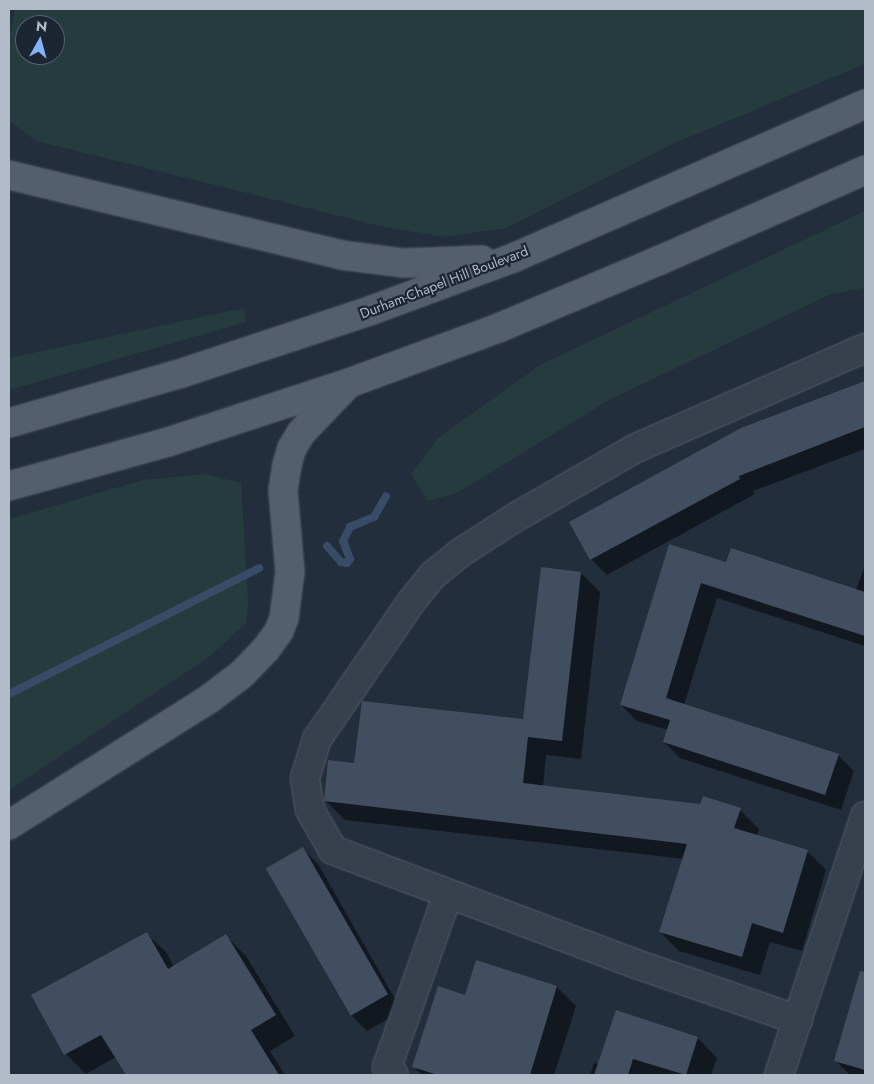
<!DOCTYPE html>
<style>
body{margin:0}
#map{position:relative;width:874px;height:1084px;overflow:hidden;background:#232e3d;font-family:Jost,sans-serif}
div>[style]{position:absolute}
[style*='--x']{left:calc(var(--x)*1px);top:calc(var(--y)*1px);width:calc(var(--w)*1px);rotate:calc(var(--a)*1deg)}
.green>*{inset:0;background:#253b3e}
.shadow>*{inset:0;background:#0007}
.stream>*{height:8px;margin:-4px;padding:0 4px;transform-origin:4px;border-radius:4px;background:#384b67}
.building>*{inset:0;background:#414e5f;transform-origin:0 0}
.roads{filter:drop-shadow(0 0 1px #555e6b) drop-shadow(0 0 1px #555e6b)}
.minor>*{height:28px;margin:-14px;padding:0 14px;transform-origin:14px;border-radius:14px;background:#37404d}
.major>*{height:28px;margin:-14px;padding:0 14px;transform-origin:14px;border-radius:14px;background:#545f6d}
span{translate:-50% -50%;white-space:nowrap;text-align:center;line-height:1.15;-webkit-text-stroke:4.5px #1c2532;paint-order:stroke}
.street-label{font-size:14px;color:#b2bbc8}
.frame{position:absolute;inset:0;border:10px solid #b2bbc8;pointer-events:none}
.north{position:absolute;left:15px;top:15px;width:50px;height:50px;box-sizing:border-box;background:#1c2532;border:1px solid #58616e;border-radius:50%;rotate:7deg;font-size:14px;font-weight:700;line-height:20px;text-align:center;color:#b2bbc8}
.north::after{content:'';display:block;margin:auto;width:18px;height:22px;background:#85b2fa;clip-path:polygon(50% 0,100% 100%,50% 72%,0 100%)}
</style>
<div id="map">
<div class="green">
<div style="clip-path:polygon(evenodd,15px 9px,865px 9px,865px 64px,675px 143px,506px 228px,444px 237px,380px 226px,36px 141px,11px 122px,9px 116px,9px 39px,15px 9px,25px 25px,55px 25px,55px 55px,25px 55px,25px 25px)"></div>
<div style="clip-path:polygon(865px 211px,865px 288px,831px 294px,609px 400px,457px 493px,427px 501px,411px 474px,438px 438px,540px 365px)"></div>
<div style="clip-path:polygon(244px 308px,246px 322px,9px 390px,9px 358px)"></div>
<div style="clip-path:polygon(205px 474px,241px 483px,248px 601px,246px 623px,209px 657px,9px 790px,9px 519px,143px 480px)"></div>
</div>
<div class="shadow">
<div style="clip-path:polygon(865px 382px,865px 449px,753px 491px,755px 494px,607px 575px,591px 559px,741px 430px)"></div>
<div style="clip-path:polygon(669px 546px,727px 564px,856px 590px,865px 565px,865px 646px,717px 598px,684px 705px,838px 755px,854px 771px,841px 810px,680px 758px,664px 742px,668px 730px,637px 721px,621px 705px)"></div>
<div style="clip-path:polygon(581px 573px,600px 592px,581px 759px,546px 755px,543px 787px,740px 810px,759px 829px,757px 836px,807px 851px,826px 870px,802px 951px,770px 942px,760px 975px,679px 951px,660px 932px,684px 859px,345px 820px,326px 801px,355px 765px,524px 721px)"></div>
<div style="clip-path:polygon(302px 848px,318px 864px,402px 1011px,367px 1031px,351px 1015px)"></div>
<div style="clip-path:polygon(146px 933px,167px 953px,174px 967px,226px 936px,246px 956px,295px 1036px,270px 1051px,285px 1075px,128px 1075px,116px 1057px,86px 1074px,66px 1054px)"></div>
<div style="clip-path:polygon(477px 961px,557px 987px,576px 1006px,554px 1075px,422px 1075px,413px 1066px,466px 996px)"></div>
<div style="clip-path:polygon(858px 980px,865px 982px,865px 1075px,850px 1075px,835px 1060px)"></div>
<div style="clip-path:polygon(617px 1011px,698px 1038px,717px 1058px,711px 1075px,590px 1075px,594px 1063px,599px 1064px)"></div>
</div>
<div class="stream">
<div style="--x:327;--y:546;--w:21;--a:49"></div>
<div style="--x:341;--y:562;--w:6;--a:9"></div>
<div style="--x:347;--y:563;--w:5;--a:-53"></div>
<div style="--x:350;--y:559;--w:19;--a:-111"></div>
<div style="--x:343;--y:541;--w:16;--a:-63"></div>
<div style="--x:350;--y:527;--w:26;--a:-23"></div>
<div style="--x:374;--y:517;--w:24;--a:-60"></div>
<div style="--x:9;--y:694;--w:280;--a:-26.7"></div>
</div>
<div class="building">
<div style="clip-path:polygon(865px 381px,865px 427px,739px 476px,740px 479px,590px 560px,569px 522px,741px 428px)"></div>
<div style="clip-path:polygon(669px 544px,726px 562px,731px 548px,865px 592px,865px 636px,701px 583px,666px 698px,839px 754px,825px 795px,663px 742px,670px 720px,620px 705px)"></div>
<div style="clip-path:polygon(541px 567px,581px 572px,562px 741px,528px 737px,523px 783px,700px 804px,703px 796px,741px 808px,734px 828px,808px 850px,783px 933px,752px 923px,742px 957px,659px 932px,687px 844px,324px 801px,328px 760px,354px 763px,362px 701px,523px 719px)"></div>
<div style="left:303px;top:847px;width:170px;height:43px;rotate:60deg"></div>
<div style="clip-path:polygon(147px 932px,168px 969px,226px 934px,276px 1015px,251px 1030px,279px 1075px,126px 1075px,101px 1035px,64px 1055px,31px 995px)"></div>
<div style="clip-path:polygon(476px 960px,557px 986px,530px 1075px,438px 1075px,412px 1067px,438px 986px,465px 995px)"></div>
<div style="clip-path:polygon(860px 971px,865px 972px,865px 1070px,834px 1061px)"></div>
<div style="clip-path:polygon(616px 1010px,698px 1037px,686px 1075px,633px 1059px,628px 1075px,594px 1075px)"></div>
</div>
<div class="roads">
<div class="minor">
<div style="--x:798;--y:1020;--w:171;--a:-160.9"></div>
<div style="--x:636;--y:964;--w:324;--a:-159.4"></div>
<div style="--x:333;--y:850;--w:46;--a:-119.9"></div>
<div style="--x:310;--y:810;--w:32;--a:-99"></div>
<div style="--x:305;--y:778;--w:41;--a:-72.9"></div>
<div style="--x:317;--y:739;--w:166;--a:-55.5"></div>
<div style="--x:411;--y:602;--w:35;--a:-51"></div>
<div style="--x:433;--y:575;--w:35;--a:-39"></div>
<div style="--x:460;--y:553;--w:67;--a:-32.7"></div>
<div style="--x:516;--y:517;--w:138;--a:-29.9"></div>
<div style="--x:636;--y:448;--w:250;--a:-23.6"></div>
<div style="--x:394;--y:1075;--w:11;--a:-131"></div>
<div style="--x:387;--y:1067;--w:183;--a:-70.6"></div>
<div style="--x:779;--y:1075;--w:273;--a:-71.6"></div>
</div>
<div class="major">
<div style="--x:9;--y:175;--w:342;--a:13.5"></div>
<div style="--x:341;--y:255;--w:64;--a:7.2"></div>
<div style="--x:404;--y:263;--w:78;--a:-2.2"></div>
<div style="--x:9;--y:423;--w:177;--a:-16.1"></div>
<div style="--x:179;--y:374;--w:203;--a:-18.3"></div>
<div style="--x:372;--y:310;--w:150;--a:-20.2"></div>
<div style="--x:513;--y:258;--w:384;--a:-23.6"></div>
<div style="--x:9;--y:486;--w:165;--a:-15.5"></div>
<div style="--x:168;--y:442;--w:190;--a:-18.1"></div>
<div style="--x:349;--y:383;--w:162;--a:-20.2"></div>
<div style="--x:501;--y:327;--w:170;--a:-22.8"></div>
<div style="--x:658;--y:261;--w:226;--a:-23.7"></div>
<div style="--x:9;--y:825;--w:236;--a:-32.2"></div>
<div style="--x:209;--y:699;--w:41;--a:-37.1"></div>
<div style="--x:242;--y:674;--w:35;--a:-46"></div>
<div style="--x:266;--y:649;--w:22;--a:-54"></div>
<div style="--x:279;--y:631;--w:14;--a:-69"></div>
<div style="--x:284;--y:618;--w:46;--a:-82.6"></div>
<div style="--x:290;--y:572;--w:82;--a:-94.9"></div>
<div style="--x:283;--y:490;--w:25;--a:-81"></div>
<div style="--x:287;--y:465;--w:18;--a:-74"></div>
<div style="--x:292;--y:448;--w:17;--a:-59"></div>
<div style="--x:301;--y:433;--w:65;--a:-46.2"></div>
</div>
</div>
<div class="street-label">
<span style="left:444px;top:282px;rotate:-21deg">Durham-Chapel Hill Boulevard</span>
</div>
<div class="frame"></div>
<div class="north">N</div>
</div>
